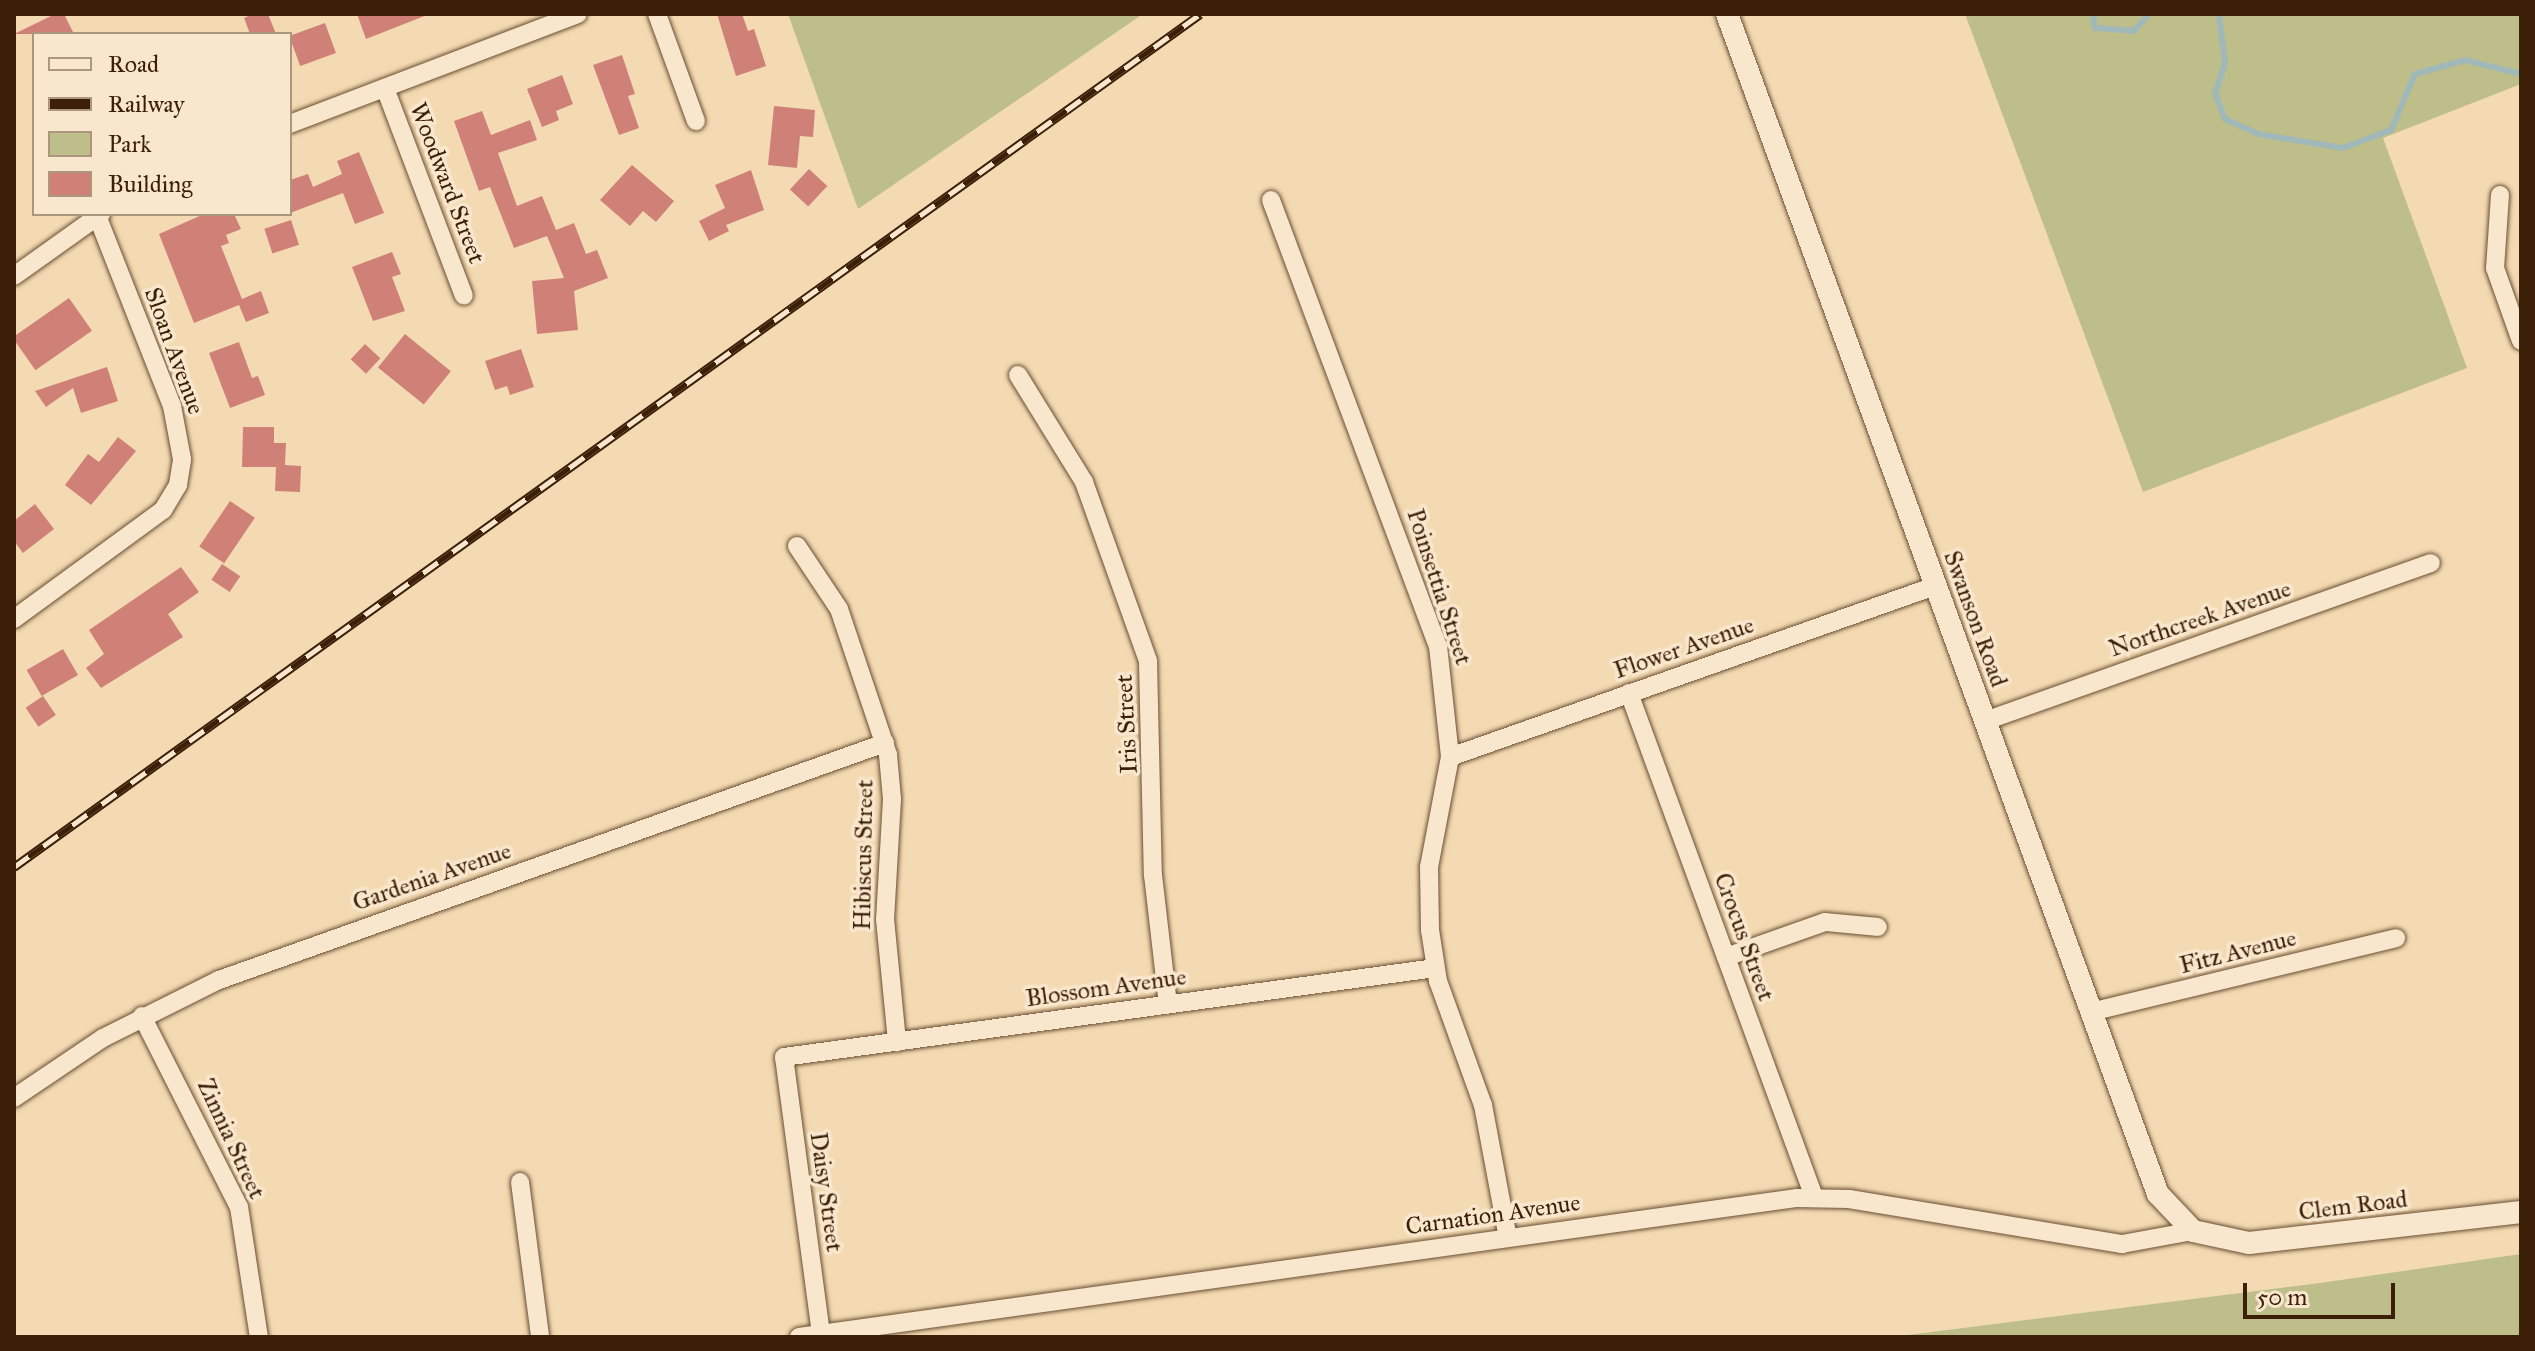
<!DOCTYPE html>
<style>
body{margin:0}
#map{position:relative;width:2535px;height:1351px;overflow:hidden;background:#f4dab2;font-family:"IM FELL Great Primer",serif}
div>[style]{position:absolute}
[style*='--x']{left:calc(var(--x)*1px);top:calc(var(--y)*1px);width:calc(var(--w)*1px);rotate:calc(var(--a)*1deg)}
.green>*{inset:0;background:#bebe8a}
.stream>*{height:6px;margin:-3px;padding:0 3px;transform-origin:3px;border-radius:3px;background:#a0b8b7}
.building>*{inset:0;background:#cf8178;transform-origin:0 0}
.roads{filter:drop-shadow(0 0 2px #694e32) drop-shadow(0 0 2px #694e32)}
.minor>*{height:18px;margin:-9px;padding:0 9px;transform-origin:9px;border-radius:9px;background:#f8e7cd}
.tertiary>*{height:22px;margin:-11px;padding:0 11px;transform-origin:11px;border-radius:11px;background:#f8e7cd}
.rail>*{height:9px;margin-top:-4.5px;transform-origin:0;background:repeating-linear-gradient(90deg,#f8e7cd 0 18px,#3b1f07 0 36px);box-sizing:border-box;border-block:2px solid #3b1f07}
span{translate:-50% -50%;white-space:nowrap;text-align:center;line-height:1.15;-webkit-text-stroke:7px #f8e7cd;paint-order:stroke}
.street-label{font-size:24px;color:#3b1f07}
.frame{position:absolute;inset:0;border:16px solid #3b1f07;pointer-events:none}
.legend{position:absolute;left:32px;top:32px;width:260px;height:184px;box-sizing:border-box;background:#f8e7cd;border:2px solid #ac977e;margin:0;padding:10px 14px;list-style:none;font-size:24px;color:#3b1f07}
.legend li{display:flex;align-items:center;gap:16px;height:40px}
.legend b{width:40px;border:2px solid #ac977e}
.scale{position:absolute;left:2243px;top:1283px;width:152px;height:36px;box-sizing:border-box;border:4px solid #3b1f07;border-top:0;padding-left:10px;font-size:24px;line-height:28px;white-space:nowrap;color:#3b1f07;-webkit-text-stroke:6px #f8e7cd;paint-order:stroke}
</style>
<div id="map">
<div class="green">
<div style="clip-path:polygon(788px 14px,1143px 14px,858px 209px)"></div>
<div style="clip-path:polygon(1965px 14px,2521px 14px,2521px 84px,2383px 138px,2467px 368px,2143px 492px)"></div>
<div style="clip-path:polygon(2521px 1254px,2521px 1337px,1892px 1337px,2320px 1283px)"></div>
</div>
<div class="stream">
<div style="--x:2093;--y:14;--w:14;--a:82"></div>
<div style="--x:2095;--y:28;--w:39;--a:4"></div>
<div style="--x:2134;--y:31;--w:23;--a:-49"></div>
<div style="--x:2219;--y:14;--w:49;--a:83"></div>
<div style="--x:2225;--y:63;--w:32;--a:108"></div>
<div style="--x:2215;--y:93;--w:28;--a:69"></div>
<div style="--x:2225;--y:119;--w:36;--a:24"></div>
<div style="--x:2258;--y:134;--w:86;--a:9.4"></div>
<div style="--x:2343;--y:148;--w:51;--a:-20.6"></div>
<div style="--x:2391;--y:130;--w:61;--a:-66.8"></div>
<div style="--x:2415;--y:74;--w:52;--a:-15.6"></div>
<div style="--x:2465;--y:60;--w:58;--a:14"></div>
</div>
<div class="building">
<div style="clip-path:polygon(55px 14px,64px 14px,74px 34px,14px 34px)"></div>
<div style="clip-path:polygon(253px 14px,268px 14px,276px 34px,250px 34px,244px 18px)"></div>
<div style="clip-path:polygon(357px 14px,427px 14px,427px 15px,366px 39px)"></div>
<div style="clip-path:polygon(717px 14px,742px 14px,748px 31px,754px 29px,766px 66px,736px 76px)"></div>
<div style="left:325px;top:23px;width:32px;height:38px;rotate:70deg"></div>
<div style="clip-path:polygon(622px 55px,635px 94px,628px 96px,639px 128px,619px 135px,593px 65px)"></div>
<div style="clip-path:polygon(562px 75px,573px 104px,556px 111px,559px 120px,542px 127px,527px 89px)"></div>
<div style="clip-path:polygon(774px 106px,815px 110px,813px 137px,800px 136px,797px 168px,768px 165px)"></div>
<div style="clip-path:polygon(482px 111px,491px 135px,530px 120px,537px 140px,498px 153px,517px 206px,542px 196px,556px 230px,574px 223px,586px 254px,597px 250px,608px 278px,574px 291px,578px 330px,537px 334px,532px 281px,564px 278px,547px 236px,514px 248px,490px 187px,479px 191px,454px 121px)"></div>
<div style="clip-path:polygon(359px 152px,384px 213px,355px 224px,343px 193px,290px 213px,290px 180px,308px 174px,313px 187px,342px 174px,337px 161px)"></div>
<div style="clip-path:polygon(632px 165px,674px 201px,656px 222px,643px 211px,630px 226px,600px 200px)"></div>
<div style="left:809px;top:169px;width:25px;height:28px;rotate:43deg"></div>
<div style="clip-path:polygon(751px 170px,764px 210px,726px 225px,729px 231px,709px 241px,699px 221px,725px 208px,715px 185px)"></div>
<div style="clip-path:polygon(204px 214px,234px 214px,241px 229px,226px 235px,229px 243px,221px 246px,242px 299px,261px 291px,269px 313px,246px 322px,239px 305px,194px 323px,159px 234px)"></div>
<div style="left:291px;top:220px;width:26px;height:28px;rotate:72deg"></div>
<div style="clip-path:polygon(392px 252px,401px 274px,392px 277px,405px 311px,373px 321px,352px 267px)"></div>
<div style="left:69px;top:298px;width:40px;height:69px;rotate:55deg"></div>
<div style="left:405px;top:334px;width:59px;height:43px;rotate:39deg"></div>
<div style="clip-path:polygon(239px 342px,252px 378px,258px 376px,265px 395px,230px 408px,209px 353px)"></div>
<div style="left:365px;top:344px;width:21px;height:21px;rotate:43deg"></div>
<div style="clip-path:polygon(521px 349px,534px 387px,510px 395px,507px 386px,495px 390px,485px 361px)"></div>
<div style="clip-path:polygon(107px 367px,118px 401px,81px 413px,73px 388px,46px 407px,35px 391px)"></div>
<div style="clip-path:polygon(243px 427px,274px 427px,274px 443px,286px 443px,285px 465px,301px 466px,300px 492px,275px 491px,276px 467px,242px 467px)"></div>
<div style="clip-path:polygon(118px 437px,136px 451px,91px 505px,65px 485px,88px 454px,99px 462px)"></div>
<div style="left:230px;top:501px;width:30px;height:55px;rotate:34deg"></div>
<div style="clip-path:polygon(35px 504px,54px 529px,23px 553px,14px 541px,14px 521px)"></div>
<div style="left:222px;top:564px;width:22px;height:19px;rotate:34deg"></div>
<div style="clip-path:polygon(181px 567px,199px 592px,168px 614px,183px 637px,101px 688px,86px 668px,104px 654px,89px 630px)"></div>
<div style="left:63px;top:649px;width:30px;height:42px;rotate:60deg"></div>
<div style="left:43px;top:696px;width:23px;height:21px;rotate:56deg"></div>
</div>
<div class="roads">
<div class="minor">
<div style="--x:657;--y:14;--w:114;--a:70"></div>
<div style="--x:385;--y:88;--w:222;--a:69.2"></div>
<div style="--x:290;--y:124;--w:308;--a:-20.9"></div>
<div style="--x:2500;--y:195;--w:73;--a:93.9"></div>
<div style="--x:2495;--y:268;--w:77;--a:70.4"></div>
<div style="--x:1271;--y:200;--w:476;--a:69.5"></div>
<div style="--x:1438;--y:646;--w:112;--a:83.8"></div>
<div style="--x:1450;--y:757;--w:112;--a:100.8"></div>
<div style="--x:1429;--y:867;--w:63;--a:89.1"></div>
<div style="--x:1430;--y:930;--w:52;--a:81.1"></div>
<div style="--x:1438;--y:981;--w:132;--a:70.1"></div>
<div style="--x:1483;--y:1105;--w:135;--a:79.4"></div>
<div style="--x:14;--y:276;--w:107;--a:-35.5"></div>
<div style="--x:1018;--y:375;--w:126;--a:58.3"></div>
<div style="--x:1084;--y:482;--w:190;--a:70.3"></div>
<div style="--x:1148;--y:661;--w:214;--a:88.7"></div>
<div style="--x:1153;--y:875;--w:130;--a:83.4"></div>
<div style="--x:797;--y:546;--w:76;--a:56.3"></div>
<div style="--x:839;--y:609;--w:154;--a:71.4"></div>
<div style="--x:888;--y:755;--w:44;--a:84.8"></div>
<div style="--x:892;--y:799;--w:120;--a:93.3"></div>
<div style="--x:885;--y:919;--w:124;--a:84.4"></div>
<div style="--x:14;--y:619;--w:185;--a:-36.2"></div>
<div style="--x:163;--y:510;--w:29;--a:-59"></div>
<div style="--x:178;--y:485;--w:26;--a:-81"></div>
<div style="--x:182;--y:459;--w:54;--a:-100.7"></div>
<div style="--x:172;--y:406;--w:204;--a:-111.5"></div>
<div style="--x:1629;--y:693;--w:537;--a:69.84"></div>
<div style="--x:1985;--y:721;--w:473;--a:-19.5"></div>
<div style="--x:1450;--y:757;--w:514;--a:-19.42"></div>
<div style="--x:1726;--y:957;--w:105;--a:-19.5"></div>
<div style="--x:1825;--y:922;--w:53;--a:5.4"></div>
<div style="--x:2091;--y:1012;--w:314;--a:-13.6"></div>
<div style="--x:142;--y:1016;--w:214;--a:63.1"></div>
<div style="--x:239;--y:1207;--w:132;--a:81.3"></div>
<div style="--x:14;--y:1098;--w:107;--a:-34"></div>
<div style="--x:103;--y:1038;--w:130;--a:-26.6"></div>
<div style="--x:219;--y:980;--w:707;--a:-19.59"></div>
<div style="--x:520;--y:1182;--w:156;--a:82.6"></div>
<div style="--x:821;--y:1334;--w:279;--a:-97.6"></div>
<div style="--x:784;--y:1057;--w:657;--a:-7.78"></div>
<div style="--x:799;--y:1337;--w:1008;--a:-7.93"></div>
<div style="--x:1797;--y:1198;--w:52;--a:1.1"></div>
<div style="--x:1849;--y:1199;--w:277;--a:9.4"></div>
<div style="--x:2122;--y:1244;--w:72;--a:-10.4"></div>
</div>
<div class="tertiary">
<div style="--x:1727;--y:14;--w:1256;--a:69.94"></div>
<div style="--x:2158;--y:1194;--w:51;--a:46.6"></div>
<div style="--x:2193;--y:1231;--w:57;--a:12.1"></div>
<div style="--x:2249;--y:1243;--w:274;--a:-6.5"></div>
</div>
</div>
<div class="rail">
<div style="--x:14;--y:867;--w:1461;--a:-35.72"></div>
</div>
<div class="street-label">
<span style="left:447px;top:183px;rotate:69deg">Woodward Street</span>
<span style="left:174px;top:351px;rotate:70deg">Sloan Avenue</span>
<span style="left:1439px;top:587px;rotate:72deg">Poinsettia Street</span>
<span style="left:1975px;top:619px;rotate:70deg">Swanson Road</span>
<span style="left:2200px;top:619px;rotate:-19deg">Northcreek Avenue</span>
<span style="left:1684px;top:648px;rotate:-19deg">Flower Avenue</span>
<span style="left:1127px;top:724px;rotate:-93deg">Iris Street</span>
<span style="left:864px;top:855px;rotate:-89deg">Hibiscus Street</span>
<span style="left:432px;top:877px;rotate:-19deg">Gardenia Avenue</span>
<span style="left:1744px;top:937px;rotate:70deg">Crocus Street</span>
<span style="left:2238px;top:952px;rotate:-14deg">Fitz Avenue</span>
<span style="left:1106px;top:988px;rotate:-8deg">Blossom Avenue</span>
<span style="left:231px;top:1139px;rotate:65deg">Zinnia Street</span>
<span style="left:826px;top:1192px;rotate:82deg">Daisy Street</span>
<span style="left:2353px;top:1206px;rotate:-7deg">Clem Road</span>
<span style="left:1493px;top:1215px;rotate:-8deg">Carnation Avenue</span>
</div>
<div class="frame"></div>
<ul class="legend">
<li><b style="height:10px;background:#f8e7cd"></b>Road</li>
<li><b style="height:10px;background:#3b1f07"></b>Railway</li>
<li><b style="height:22px;background:#bebe8a"></b>Park</li>
<li><b style="height:22px;background:#cf8178"></b>Building</li>
</ul>
<div class="scale">50 m</div>
</div>
